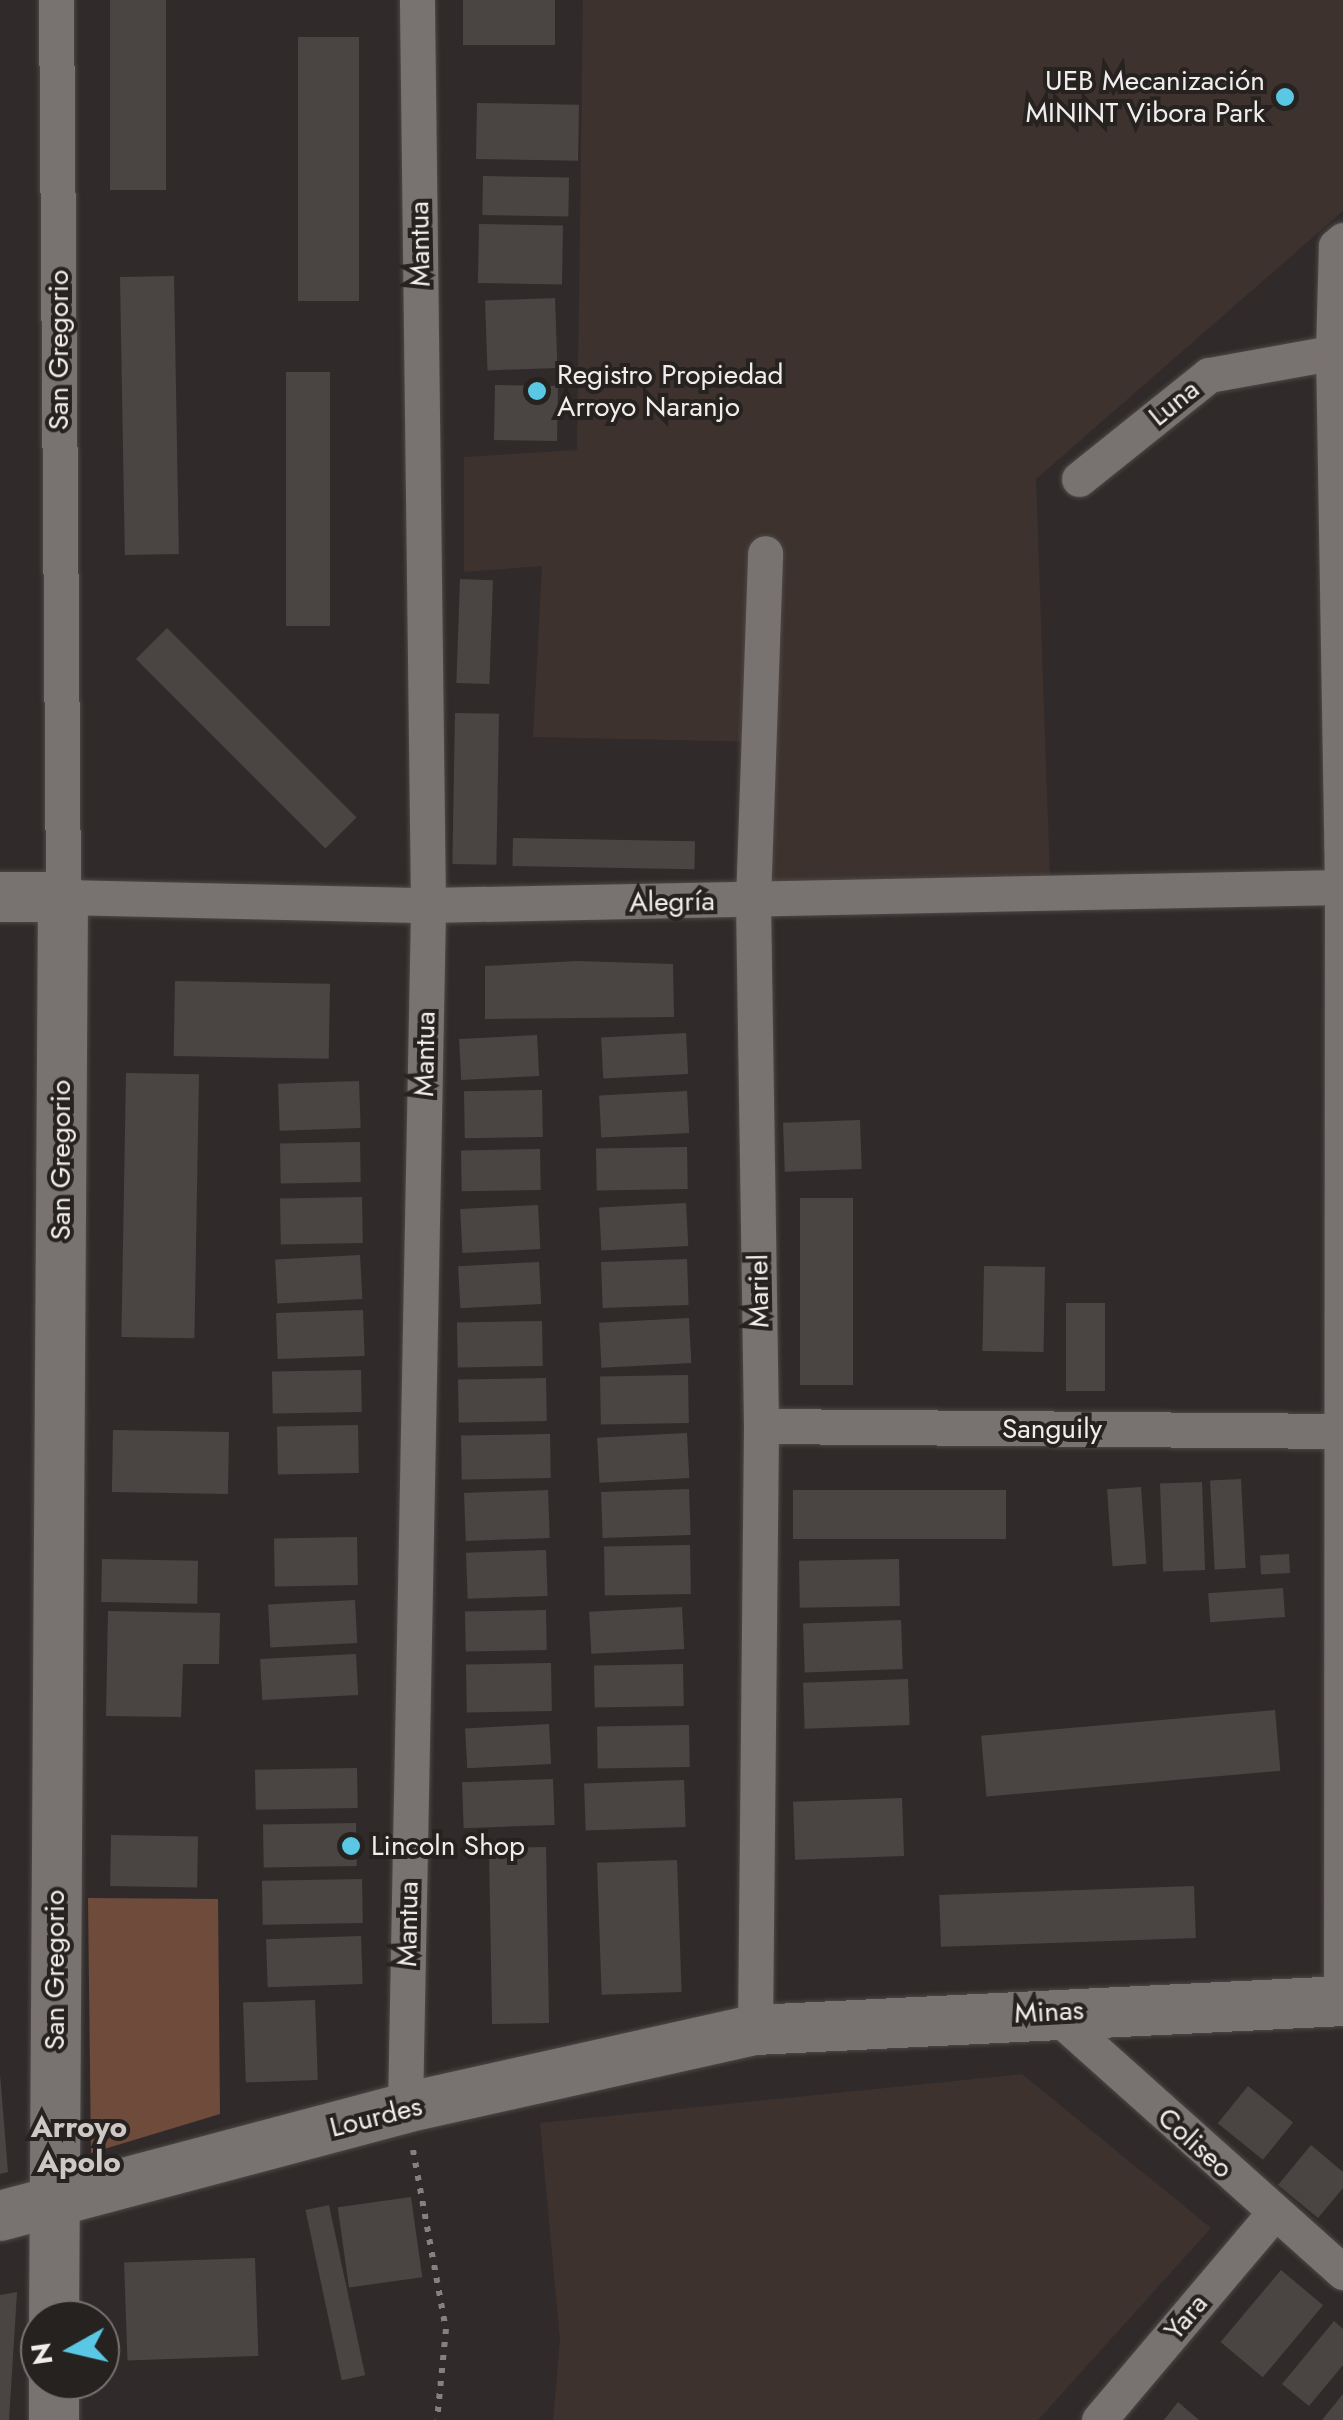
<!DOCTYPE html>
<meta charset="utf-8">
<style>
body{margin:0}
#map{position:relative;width:1343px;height:2420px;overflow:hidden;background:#302b2a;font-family:Jost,sans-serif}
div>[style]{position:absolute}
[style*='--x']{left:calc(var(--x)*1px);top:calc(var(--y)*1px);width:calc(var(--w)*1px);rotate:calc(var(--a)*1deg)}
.built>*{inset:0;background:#3d322d}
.green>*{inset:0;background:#6f4b3c}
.building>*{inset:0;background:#4a4543;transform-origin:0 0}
.path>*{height:6px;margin-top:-3px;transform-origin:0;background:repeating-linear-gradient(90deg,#858180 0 5px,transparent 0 13px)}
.roads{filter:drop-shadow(0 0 2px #4c4846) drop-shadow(0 0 2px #4c4846)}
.street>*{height:35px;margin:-17.5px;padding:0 17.5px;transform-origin:17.5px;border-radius:17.5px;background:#787270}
.secondary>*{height:50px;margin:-25px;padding:0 25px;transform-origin:25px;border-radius:25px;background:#787270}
.dots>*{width:28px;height:28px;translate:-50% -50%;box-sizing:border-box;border:5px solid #262220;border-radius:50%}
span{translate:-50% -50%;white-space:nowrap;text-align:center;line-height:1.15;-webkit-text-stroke:8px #262220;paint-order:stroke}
.poi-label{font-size:28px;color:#f0edec}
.right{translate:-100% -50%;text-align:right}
.left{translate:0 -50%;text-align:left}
.street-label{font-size:28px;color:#f0edec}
.neighbourhood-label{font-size:30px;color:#cdc7c5;font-weight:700}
.north{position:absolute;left:20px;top:2300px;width:100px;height:100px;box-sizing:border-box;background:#262220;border:2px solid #777372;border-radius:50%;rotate:262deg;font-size:28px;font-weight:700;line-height:40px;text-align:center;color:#f0edec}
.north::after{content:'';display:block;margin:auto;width:35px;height:45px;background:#5ac8e5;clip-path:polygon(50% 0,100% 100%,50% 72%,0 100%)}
</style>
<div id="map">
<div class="built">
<div style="clip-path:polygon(583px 0,1343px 0,1343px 211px,1036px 479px,1050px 878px,768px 881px,764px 742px,533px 737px,542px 566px,464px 572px,464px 457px,577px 450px)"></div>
<div style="clip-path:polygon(1022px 2074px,1211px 2228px,1038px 2420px,553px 2420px,560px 2340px,540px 2123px)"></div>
</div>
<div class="green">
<div style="clip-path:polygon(88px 1898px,218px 1899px,220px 2114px,91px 2153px)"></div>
</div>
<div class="building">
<div style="left:110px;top:0;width:56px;height:190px"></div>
<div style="left:463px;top:0;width:92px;height:45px"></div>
<div style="left:298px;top:37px;width:61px;height:264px"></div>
<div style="left:477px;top:103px;width:102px;height:56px;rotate:1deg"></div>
<div style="left:483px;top:176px;width:86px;height:39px;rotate:1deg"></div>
<div style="left:479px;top:224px;width:84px;height:59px;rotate:1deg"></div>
<div style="left:174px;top:276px;width:278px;height:54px;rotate:89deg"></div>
<div style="left:555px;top:298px;width:70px;height:70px;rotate:88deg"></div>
<div style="left:330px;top:372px;width:254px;height:44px;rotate:90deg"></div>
<div style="left:495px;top:385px;width:63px;height:55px;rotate:1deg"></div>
<div style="left:460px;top:579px;width:33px;height:104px;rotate:2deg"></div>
<div style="left:167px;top:628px;width:268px;height:44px;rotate:45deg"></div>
<div style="left:455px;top:713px;width:44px;height:151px;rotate:1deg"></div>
<div style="left:513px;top:838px;width:182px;height:28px;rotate:1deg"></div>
<div style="clip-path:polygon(577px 961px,673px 964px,674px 1017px,485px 1019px,485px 966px)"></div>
<div style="left:175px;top:981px;width:155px;height:75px;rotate:1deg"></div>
<div style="left:686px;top:1033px;width:41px;height:85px;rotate:87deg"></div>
<div style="left:537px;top:1035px;width:41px;height:78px;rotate:87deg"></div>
<div style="left:126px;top:1073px;width:73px;height:264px;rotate:1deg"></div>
<div style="left:359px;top:1081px;width:47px;height:81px;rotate:88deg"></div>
<div style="left:542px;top:1090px;width:47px;height:78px;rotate:89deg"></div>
<div style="left:687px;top:1091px;width:42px;height:88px;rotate:87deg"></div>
<div style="left:860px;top:1120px;width:49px;height:77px;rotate:88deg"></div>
<div style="left:360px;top:1142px;width:40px;height:80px;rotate:89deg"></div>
<div style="left:687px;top:1147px;width:42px;height:91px;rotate:89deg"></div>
<div style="left:540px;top:1149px;width:41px;height:79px;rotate:89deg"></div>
<div style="left:362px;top:1197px;width:46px;height:82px;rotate:89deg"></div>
<div style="left:800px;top:1198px;width:53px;height:187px"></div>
<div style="left:686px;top:1203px;width:43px;height:87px;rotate:87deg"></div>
<div style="left:538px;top:1205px;width:44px;height:78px;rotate:87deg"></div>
<div style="left:360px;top:1255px;width:44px;height:85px;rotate:87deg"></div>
<div style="left:687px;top:1259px;width:46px;height:86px;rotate:88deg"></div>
<div style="left:539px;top:1262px;width:42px;height:81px;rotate:87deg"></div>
<div style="left:984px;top:1266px;width:61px;height:85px;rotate:1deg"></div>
<div style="left:1066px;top:1303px;width:39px;height:88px"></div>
<div style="left:363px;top:1310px;width:46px;height:87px;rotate:88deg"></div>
<div style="left:689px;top:1318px;width:45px;height:90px;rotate:87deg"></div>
<div style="left:542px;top:1321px;width:45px;height:85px;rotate:89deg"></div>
<div style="left:361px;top:1370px;width:42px;height:89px;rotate:89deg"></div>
<div style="left:688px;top:1375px;width:48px;height:88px;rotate:89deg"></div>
<div style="left:546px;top:1378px;width:43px;height:88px;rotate:89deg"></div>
<div style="left:358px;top:1425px;width:48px;height:81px;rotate:89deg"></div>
<div style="left:113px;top:1430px;width:116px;height:62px;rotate:1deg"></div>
<div style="left:687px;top:1433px;width:45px;height:90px;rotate:87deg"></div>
<div style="left:550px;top:1434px;width:44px;height:89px;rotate:89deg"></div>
<div style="left:1241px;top:1479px;width:89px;height:31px;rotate:87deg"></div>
<div style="left:1202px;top:1482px;width:88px;height:42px;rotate:88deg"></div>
<div style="left:1141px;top:1487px;width:77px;height:34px;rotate:86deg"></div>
<div style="left:689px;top:1489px;width:46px;height:88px;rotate:88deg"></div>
<div style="left:548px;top:1490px;width:48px;height:84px;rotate:88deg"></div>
<div style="left:1006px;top:1490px;width:49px;height:213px;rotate:90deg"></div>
<div style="left:357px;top:1537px;width:48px;height:83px;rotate:89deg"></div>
<div style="left:690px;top:1545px;width:49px;height:86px;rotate:89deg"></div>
<div style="left:546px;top:1550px;width:46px;height:80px;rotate:88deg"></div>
<div style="left:1289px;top:1554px;width:19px;height:29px;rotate:87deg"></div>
<div style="left:102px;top:1559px;width:96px;height:43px;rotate:1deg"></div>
<div style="left:899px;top:1559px;width:47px;height:100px;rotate:89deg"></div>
<div style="left:1283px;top:1588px;width:29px;height:75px;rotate:86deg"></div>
<div style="left:355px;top:1600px;width:43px;height:87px;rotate:87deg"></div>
<div style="left:682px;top:1607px;width:42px;height:93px;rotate:87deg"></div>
<div style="left:546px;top:1610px;width:40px;height:81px;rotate:89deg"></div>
<div style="clip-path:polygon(108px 1611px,220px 1613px,219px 1664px,183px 1664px,181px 1717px,106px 1716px)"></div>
<div style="left:901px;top:1620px;width:49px;height:98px;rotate:88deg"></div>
<div style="left:356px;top:1654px;width:41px;height:96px;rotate:87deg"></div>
<div style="left:551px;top:1663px;width:48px;height:85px;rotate:89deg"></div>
<div style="left:683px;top:1664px;width:42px;height:89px;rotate:89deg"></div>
<div style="left:908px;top:1679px;width:46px;height:105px;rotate:88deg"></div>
<div style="left:1275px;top:1710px;width:61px;height:295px;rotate:85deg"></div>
<div style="left:549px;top:1724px;width:40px;height:84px;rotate:87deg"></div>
<div style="left:689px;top:1725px;width:42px;height:92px;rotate:89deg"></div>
<div style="left:357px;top:1768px;width:40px;height:102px;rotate:89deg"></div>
<div style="left:553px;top:1779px;width:46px;height:91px;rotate:88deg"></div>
<div style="left:684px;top:1780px;width:47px;height:100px;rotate:88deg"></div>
<div style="left:902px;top:1798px;width:58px;height:109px;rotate:88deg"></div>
<div style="left:356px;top:1823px;width:43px;height:93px;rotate:89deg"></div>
<div style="left:111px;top:1835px;width:87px;height:51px;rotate:1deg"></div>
<div style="left:546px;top:1847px;width:176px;height:57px;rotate:89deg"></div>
<div style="left:677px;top:1860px;width:132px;height:80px;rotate:88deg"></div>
<div style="left:362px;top:1879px;width:44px;height:100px;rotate:89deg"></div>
<div style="left:1194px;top:1886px;width:52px;height:255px;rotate:88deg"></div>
<div style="left:361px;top:1936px;width:48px;height:95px;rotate:88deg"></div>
<div style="left:315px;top:2000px;width:80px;height:72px;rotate:88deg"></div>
<div style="clip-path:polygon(0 2074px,8px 2172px,0 2174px)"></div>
<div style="left:1248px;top:2086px;width:58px;height:48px;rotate:39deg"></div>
<div style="clip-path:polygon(1311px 2145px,1343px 2172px,1343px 2188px,1318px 2218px,1278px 2185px)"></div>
<div style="left:411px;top:2197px;width:81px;height:74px;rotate:82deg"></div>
<div style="left:329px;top:2205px;width:174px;height:24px;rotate:78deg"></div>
<div style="left:255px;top:2258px;width:98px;height:131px;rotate:88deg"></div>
<div style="left:1281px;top:2270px;width:55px;height:94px;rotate:40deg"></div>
<div style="clip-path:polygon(17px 2292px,9px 2420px,0 2420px,0 2295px)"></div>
<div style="clip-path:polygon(1334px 2321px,1343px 2329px,1343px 2365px,1309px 2406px,1282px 2384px)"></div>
<div style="clip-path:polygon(1343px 2394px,1343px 2420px,1322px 2420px)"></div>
<div style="clip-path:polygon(1178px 2402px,1199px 2420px,1164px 2420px)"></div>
</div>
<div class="path">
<div style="--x:413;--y:2150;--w:182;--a:79.6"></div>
<div style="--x:446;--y:2329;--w:91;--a:95.6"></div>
</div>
<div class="roads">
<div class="street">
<div style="--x:56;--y:0;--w:897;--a:89.55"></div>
<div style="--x:63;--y:897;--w:365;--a:1.3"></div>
<div style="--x:428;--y:905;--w:915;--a:-1.13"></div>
<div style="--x:1079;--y:479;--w:166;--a:-38.7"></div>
<div style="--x:1209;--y:375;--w:136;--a:-10.2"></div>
<div style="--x:761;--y:1426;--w:582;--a:0.49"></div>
<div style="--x:1341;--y:2001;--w:1114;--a:-89.95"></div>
<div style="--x:1342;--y:887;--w:536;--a:-90.96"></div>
<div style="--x:1333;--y:351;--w:105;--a:-88.4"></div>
<div style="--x:1336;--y:246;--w:9;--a:-41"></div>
<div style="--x:1051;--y:2011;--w:392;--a:41.8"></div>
<div style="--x:755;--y:2030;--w:604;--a:-89.43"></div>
<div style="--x:761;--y:1426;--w:525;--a:-90.87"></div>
<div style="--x:753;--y:901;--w:348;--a:-88"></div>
<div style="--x:405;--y:2108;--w:1203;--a:-88.9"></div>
<div style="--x:428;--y:905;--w:905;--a:-90.7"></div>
<div style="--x:1099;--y:2420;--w:270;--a:-49.8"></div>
</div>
<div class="secondary">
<div style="--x:0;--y:897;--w:63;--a:0"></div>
<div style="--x:63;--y:897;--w:1423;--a:90.36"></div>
<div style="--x:0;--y:2216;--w:419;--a:-14.9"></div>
<div style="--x:405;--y:2108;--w:359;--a:-12.6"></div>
<div style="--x:755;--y:2030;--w:589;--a:-2.82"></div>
<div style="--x:54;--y:2380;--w:40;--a:90"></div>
</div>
</div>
<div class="dots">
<div style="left:1285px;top:97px;background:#5ac8e5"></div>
<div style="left:537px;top:391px;background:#5ac8e5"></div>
<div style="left:351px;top:1846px;background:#5ac8e5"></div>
</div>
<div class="poi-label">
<span class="right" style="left:1265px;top:97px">UEB Mecanización<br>MININT Vibora Park</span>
<span class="left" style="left:557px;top:391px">Registro Propiedad<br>Arroyo Naranjo</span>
<span class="left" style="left:371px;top:1846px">Lincoln Shop</span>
</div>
<div class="street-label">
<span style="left:420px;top:244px;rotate:-91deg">Mantua</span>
<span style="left:59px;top:350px;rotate:-90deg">San Gregorio</span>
<span style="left:1174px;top:403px;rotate:-39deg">Luna</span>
<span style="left:672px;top:902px;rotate:-1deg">Alegría</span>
<span style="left:425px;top:1054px;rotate:-89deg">Mantua</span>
<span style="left:61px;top:1160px;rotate:-90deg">San Gregorio</span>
<span style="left:759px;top:1291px;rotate:-91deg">Mariel</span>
<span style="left:1052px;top:1429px">Sanguily</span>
<span style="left:408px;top:1924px;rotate:-89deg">Mantua</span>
<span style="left:55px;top:1970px;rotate:-90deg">San Gregorio</span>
<span style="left:1049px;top:2012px;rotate:-3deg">Minas</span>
<span style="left:376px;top:2117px;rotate:-14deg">Lourdes</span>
<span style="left:1195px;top:2143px;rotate:42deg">Coliseo</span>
<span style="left:1186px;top:2317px;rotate:-50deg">Yara</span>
</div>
<div class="neighbourhood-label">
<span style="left:79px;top:2144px">Arroyo<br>Apolo</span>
</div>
<div class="north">N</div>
</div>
